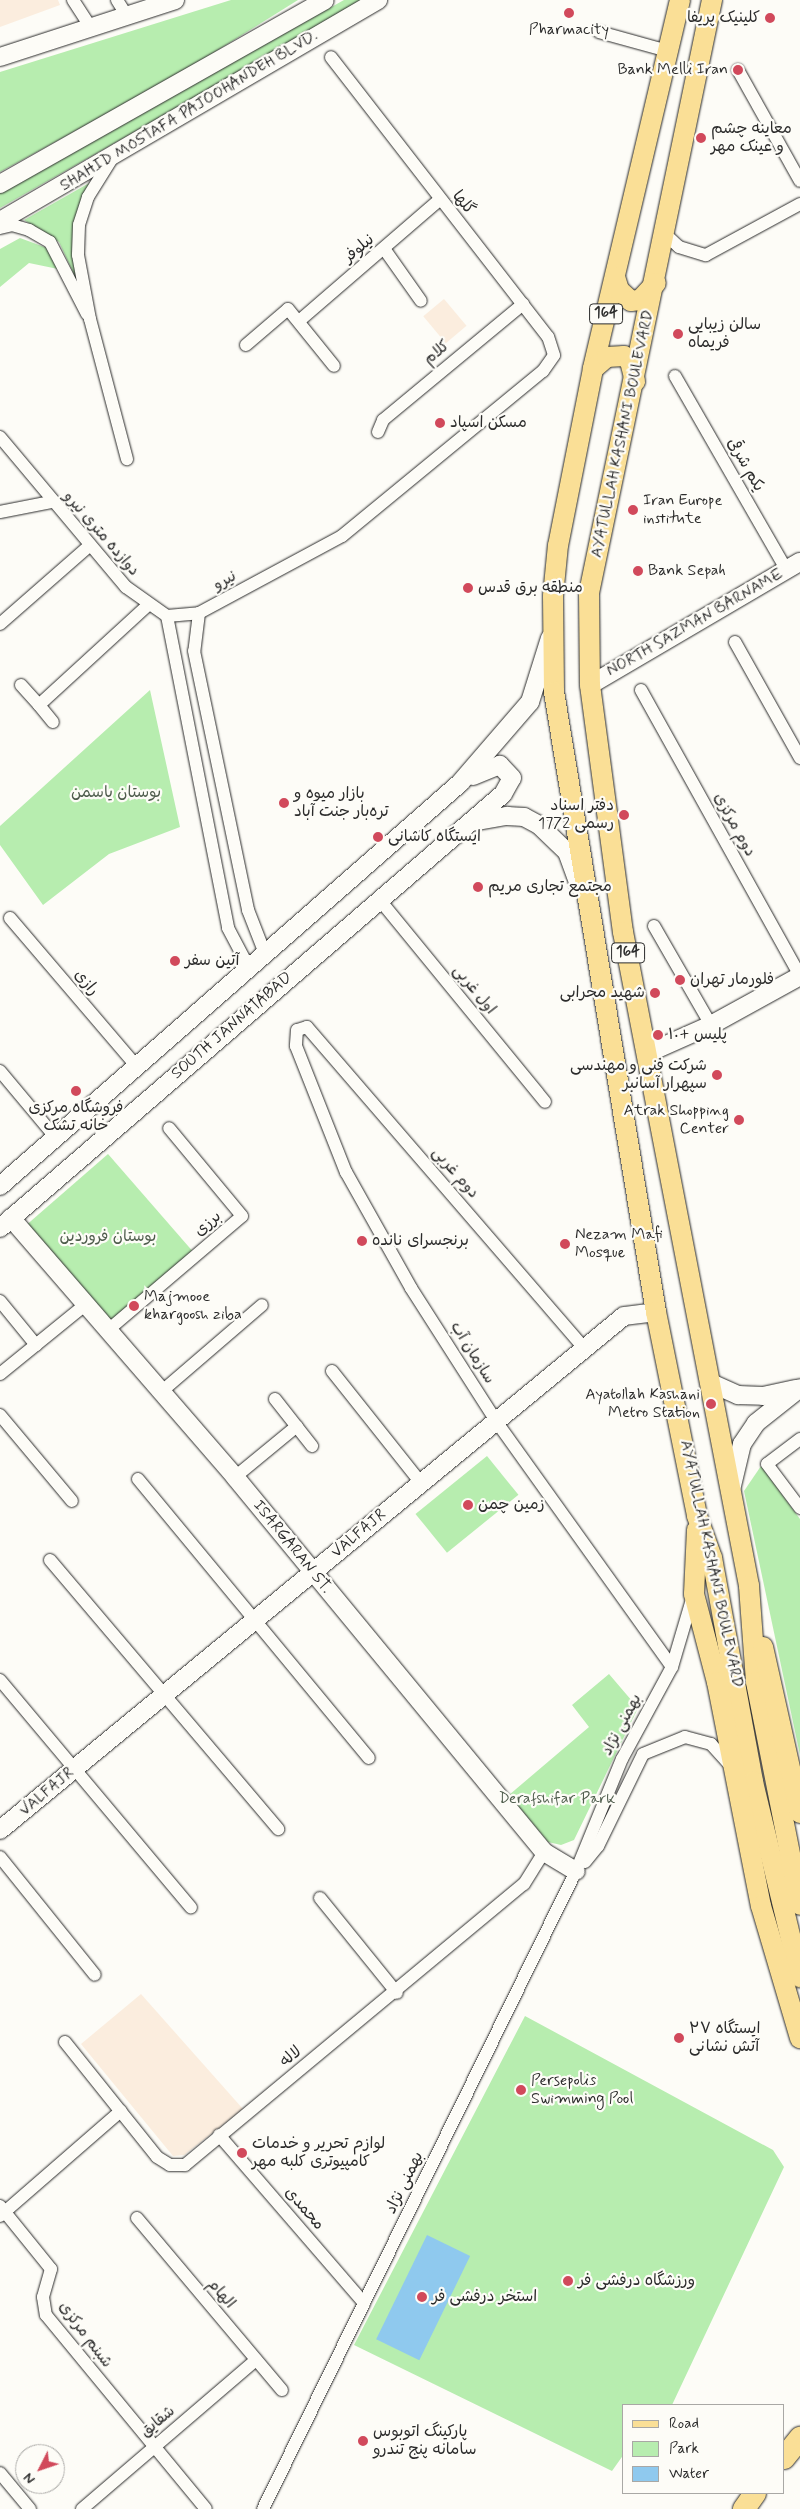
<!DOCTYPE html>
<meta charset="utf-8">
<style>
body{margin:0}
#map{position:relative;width:800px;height:2509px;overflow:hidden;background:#fdfcf7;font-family:Mynerve,"Playpen Sans Arabic",sans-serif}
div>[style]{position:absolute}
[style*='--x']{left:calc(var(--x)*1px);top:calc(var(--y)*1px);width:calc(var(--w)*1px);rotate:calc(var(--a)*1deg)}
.built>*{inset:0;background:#fbedde;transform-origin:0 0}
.green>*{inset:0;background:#b7edaf;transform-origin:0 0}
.water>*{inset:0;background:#8fc9ee;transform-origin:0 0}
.roads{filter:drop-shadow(0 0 1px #2b2b2b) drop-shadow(0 0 1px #2b2b2b)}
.street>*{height:12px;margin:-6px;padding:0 6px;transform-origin:6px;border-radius:6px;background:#fdfcf7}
.secondary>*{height:18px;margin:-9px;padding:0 9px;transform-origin:9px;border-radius:9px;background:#fdfcf7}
.primary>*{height:20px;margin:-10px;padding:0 10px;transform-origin:10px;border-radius:10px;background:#fadf96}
.highway>*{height:22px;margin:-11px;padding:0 11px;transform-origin:11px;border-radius:11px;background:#fadf96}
.dots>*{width:14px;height:14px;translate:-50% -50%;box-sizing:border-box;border:2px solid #fdfcf7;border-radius:50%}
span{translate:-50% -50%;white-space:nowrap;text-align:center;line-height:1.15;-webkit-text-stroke:4.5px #fdfcf7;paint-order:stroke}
.shield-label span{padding:1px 4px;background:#fdfcf7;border:1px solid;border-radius:4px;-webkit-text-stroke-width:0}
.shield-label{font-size:15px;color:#2b2b2b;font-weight:700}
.poi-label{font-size:16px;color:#2b2b2b}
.right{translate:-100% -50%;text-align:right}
.left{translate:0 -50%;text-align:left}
.street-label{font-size:16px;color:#2b2b2b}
.park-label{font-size:16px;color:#4e5c4c}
.legend{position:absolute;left:622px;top:2404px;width:162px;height:90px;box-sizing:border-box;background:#fdfcf7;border:1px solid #a9a8a5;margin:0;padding:6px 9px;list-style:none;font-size:15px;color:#2b2b2b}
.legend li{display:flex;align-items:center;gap:10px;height:25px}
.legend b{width:25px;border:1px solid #a9a8a5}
.north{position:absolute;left:15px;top:2444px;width:50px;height:50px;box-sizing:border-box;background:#fdfcf7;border:1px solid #a9a8a5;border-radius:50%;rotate:229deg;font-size:14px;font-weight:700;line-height:20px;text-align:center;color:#2b2b2b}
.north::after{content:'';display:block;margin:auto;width:18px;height:22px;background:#d1495b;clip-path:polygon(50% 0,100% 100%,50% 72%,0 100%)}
</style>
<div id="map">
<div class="built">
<div style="clip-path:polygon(0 0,58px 0,60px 5px,0 27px)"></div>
<div style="left:444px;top:299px;width:35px;height:27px;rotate:50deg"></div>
<div style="clip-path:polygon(141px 1994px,243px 2109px,184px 2155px,173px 2156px,81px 2044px)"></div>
</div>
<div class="green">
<div style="clip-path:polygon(231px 0,298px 0,178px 75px,0 172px,0 72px)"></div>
<div style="clip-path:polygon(344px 0,367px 0,0 208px,0 193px)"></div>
<div style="clip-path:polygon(91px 182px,82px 203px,84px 296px,59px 242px,24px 220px)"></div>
<div style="clip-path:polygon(20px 238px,47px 248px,58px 269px,29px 263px,0 287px,0 249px)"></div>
<div style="clip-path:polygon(150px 690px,180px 827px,109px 854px,43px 905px,0 845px,0 826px)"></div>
<div style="left:108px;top:1154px;width:128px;height:107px;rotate:49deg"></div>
<div style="left:487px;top:1456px;width:50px;height:92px;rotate:51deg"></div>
<div style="clip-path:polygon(761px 1466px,800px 1519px,800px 1755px,744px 1491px)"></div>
<div style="clip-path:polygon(609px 1674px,638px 1708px,574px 1840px,561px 1845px,548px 1842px,509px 1795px,589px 1727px,572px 1705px)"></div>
<div style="clip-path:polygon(525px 2016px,773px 2150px,784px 2167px,672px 2405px,624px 2405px,624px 2454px,612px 2471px,354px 2345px)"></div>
</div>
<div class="water">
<div style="left:427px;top:2235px;width:48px;height:116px;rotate:26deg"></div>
</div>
<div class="roads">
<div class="street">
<div style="--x:73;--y:0;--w:33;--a:57"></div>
<div style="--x:117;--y:0;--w:19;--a:58"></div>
<div style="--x:599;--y:32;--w:72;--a:15.4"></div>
<div style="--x:738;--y:70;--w:127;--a:60.8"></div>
<div style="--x:111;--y:160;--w:44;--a:121.9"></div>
<div style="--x:88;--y:197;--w:29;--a:108"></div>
<div style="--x:79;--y:225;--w:30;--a:92"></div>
<div style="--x:78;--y:255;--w:65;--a:79.4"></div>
<div style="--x:90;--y:319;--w:145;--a:75.2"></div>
<div style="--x:0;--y:228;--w:12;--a:-14"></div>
<div style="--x:12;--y:225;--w:18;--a:16"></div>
<div style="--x:29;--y:230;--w:24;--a:30"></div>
<div style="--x:50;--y:242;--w:81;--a:62.8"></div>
<div style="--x:665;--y:234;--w:19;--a:43"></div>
<div style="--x:679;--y:247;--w:28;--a:17"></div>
<div style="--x:706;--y:255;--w:107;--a:-28.5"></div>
<div style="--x:385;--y:250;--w:62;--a:54.8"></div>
<div style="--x:299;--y:321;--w:185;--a:-40.8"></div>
<div style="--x:246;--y:345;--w:55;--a:-40.6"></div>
<div style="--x:288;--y:309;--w:73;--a:51.1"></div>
<div style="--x:675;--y:376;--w:223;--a:60.1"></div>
<div style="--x:378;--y:432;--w:13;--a:-67"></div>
<div style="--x:383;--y:420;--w:182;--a:-39.6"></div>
<div style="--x:0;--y:437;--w:196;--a:50"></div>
<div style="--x:126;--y:587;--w:50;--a:35.3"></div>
<div style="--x:167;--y:616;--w:32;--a:-5"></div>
<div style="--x:199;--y:613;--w:162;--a:-28.3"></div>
<div style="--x:342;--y:536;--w:260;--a:-39.4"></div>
<div style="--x:543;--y:371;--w:19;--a:-55"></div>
<div style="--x:554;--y:355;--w:19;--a:-108"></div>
<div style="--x:548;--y:337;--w:354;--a:-127.8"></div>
<div style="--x:0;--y:512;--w:52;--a:-11.1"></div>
<div style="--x:199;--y:613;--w:38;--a:97"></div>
<div style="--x:194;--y:651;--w:265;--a:78.2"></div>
<div style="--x:248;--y:910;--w:44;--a:68.7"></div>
<div style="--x:167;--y:616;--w:318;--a:78.9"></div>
<div style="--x:228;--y:928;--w:43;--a:62.2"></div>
<div style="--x:0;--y:624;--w:118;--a:-41.2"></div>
<div style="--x:735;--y:642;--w:133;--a:60.7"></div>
<div style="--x:21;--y:685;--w:27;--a:48"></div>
<div style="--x:39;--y:705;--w:147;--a:-42.5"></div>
<div style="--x:641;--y:690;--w:327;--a:60.9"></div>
<div style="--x:39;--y:705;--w:22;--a:51"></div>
<div style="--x:379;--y:899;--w:262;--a:50.7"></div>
<div style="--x:10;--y:918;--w:197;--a:49.5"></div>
<div style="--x:654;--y:926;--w:114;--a:60.1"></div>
<div style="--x:0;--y:1071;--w:87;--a:50.1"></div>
<div style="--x:0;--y:1301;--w:57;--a:50.7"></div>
<div style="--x:107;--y:1331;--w:177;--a:-40.4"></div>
<div style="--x:242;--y:1216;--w:114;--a:-129.7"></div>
<div style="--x:584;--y:1348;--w:424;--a:-130.8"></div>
<div style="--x:307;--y:1027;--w:10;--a:163"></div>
<div style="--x:297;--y:1030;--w:16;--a:94"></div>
<div style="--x:296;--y:1046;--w:136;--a:68.4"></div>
<div style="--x:346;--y:1172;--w:133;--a:60.7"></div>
<div style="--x:411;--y:1288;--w:158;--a:57.4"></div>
<div style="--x:496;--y:1421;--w:302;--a:54.4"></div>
<div style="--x:332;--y:1371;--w:143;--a:51.5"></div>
<div style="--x:0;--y:1374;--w:111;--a:-39.1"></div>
<div style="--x:161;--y:1392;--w:133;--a:-40.7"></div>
<div style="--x:275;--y:1399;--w:60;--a:51.8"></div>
<div style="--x:0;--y:1415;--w:112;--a:50.1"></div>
<div style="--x:800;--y:1439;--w:41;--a:142.9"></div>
<div style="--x:767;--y:1464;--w:55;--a:53.1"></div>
<div style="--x:235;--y:1477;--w:80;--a:-39.4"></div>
<div style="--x:138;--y:1479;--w:362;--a:50.4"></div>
<div style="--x:50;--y:1560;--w:353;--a:49.7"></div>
<div style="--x:0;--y:1680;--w:297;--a:50"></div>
<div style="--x:0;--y:1857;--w:151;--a:51.2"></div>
<div style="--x:585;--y:1862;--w:21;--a:-51"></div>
<div style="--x:598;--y:1846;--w:102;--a:-63.9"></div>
<div style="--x:643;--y:1754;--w:45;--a:-22"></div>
<div style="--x:685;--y:1737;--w:27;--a:15"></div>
<div style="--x:711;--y:1744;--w:31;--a:48"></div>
<div style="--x:320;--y:1898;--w:122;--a:51"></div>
<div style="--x:65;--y:2042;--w:147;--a:51.3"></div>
<div style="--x:157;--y:2157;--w:15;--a:32"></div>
<div style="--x:170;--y:2165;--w:15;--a:0"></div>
<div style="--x:185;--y:2165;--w:440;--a:-39.7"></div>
<div style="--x:524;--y:1884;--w:38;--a:-58"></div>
<div style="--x:219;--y:2135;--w:222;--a:49.2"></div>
<div style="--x:0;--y:2206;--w:81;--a:51"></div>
<div style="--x:51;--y:2269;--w:29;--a:106"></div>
<div style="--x:43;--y:2297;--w:18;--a:81"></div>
<div style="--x:46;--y:2315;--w:251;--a:50.5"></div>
<div style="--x:0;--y:2216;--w:160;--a:-41"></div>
<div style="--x:137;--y:2218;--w:225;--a:49.9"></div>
<div style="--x:0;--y:2473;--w:47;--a:50.2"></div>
<div style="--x:82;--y:2509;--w:229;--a:-40.6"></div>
<div style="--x:263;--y:2509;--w:711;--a:-63.87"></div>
<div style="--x:576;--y:1871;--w:121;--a:-67.7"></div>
<div style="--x:622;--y:1759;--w:105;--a:-61.5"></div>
<div style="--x:672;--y:1667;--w:74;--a:-73.5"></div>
</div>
<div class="secondary">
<div style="--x:0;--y:57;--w:184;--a:-18"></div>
<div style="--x:0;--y:184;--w:373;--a:-29.5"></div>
<div style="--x:0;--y:221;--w:438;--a:-30.3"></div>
<div style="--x:590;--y:685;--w:243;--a:-30.4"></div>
<div style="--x:472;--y:822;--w:36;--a:-10"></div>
<div style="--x:507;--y:816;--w:17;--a:3"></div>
<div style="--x:524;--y:817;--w:17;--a:28"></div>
<div style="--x:539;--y:825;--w:39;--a:44"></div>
<div style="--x:567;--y:852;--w:37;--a:70"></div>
<div style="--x:648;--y:1053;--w:69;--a:-24"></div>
<div style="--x:711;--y:1025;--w:102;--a:-28.8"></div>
<div style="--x:0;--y:1186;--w:612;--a:-41.22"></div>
<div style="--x:460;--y:783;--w:107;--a:-49.2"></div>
<div style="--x:530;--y:702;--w:67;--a:-72.6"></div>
<div style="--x:11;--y:1218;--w:342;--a:49.1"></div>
<div style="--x:235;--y:1477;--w:486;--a:50.5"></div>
<div style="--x:544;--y:1852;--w:37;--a:31"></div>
<div style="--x:0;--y:1228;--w:664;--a:-40.79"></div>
<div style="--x:503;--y:794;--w:18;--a:-61"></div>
<div style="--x:512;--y:778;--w:18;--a:-133"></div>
<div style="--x:500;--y:765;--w:29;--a:158"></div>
<div style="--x:711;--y:1383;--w:30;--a:24"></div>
<div style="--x:738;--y:1395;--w:25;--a:2"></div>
<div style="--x:763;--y:1396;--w:33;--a:-12"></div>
<div style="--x:731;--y:1490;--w:47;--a:-76.6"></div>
<div style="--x:742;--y:1444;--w:25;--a:-56"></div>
<div style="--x:756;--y:1423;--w:56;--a:-38.5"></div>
<div style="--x:0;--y:1830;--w:808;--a:-39.48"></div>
<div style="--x:624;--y:1316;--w:32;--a:-7"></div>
</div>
<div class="primary">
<div style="--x:680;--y:0;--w:379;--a:103.3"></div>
<div style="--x:593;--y:369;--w:179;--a:101.2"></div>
<div style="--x:558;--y:545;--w:51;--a:95.6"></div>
<div style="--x:553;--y:596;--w:96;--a:89.4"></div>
<div style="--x:554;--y:692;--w:628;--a:80.66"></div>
<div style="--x:656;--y:1312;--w:208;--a:78.6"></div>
<div style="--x:697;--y:1516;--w:45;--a:70.3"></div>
<div style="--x:712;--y:1558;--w:228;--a:79.6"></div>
<div style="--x:753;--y:1782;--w:201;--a:76.4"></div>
<div style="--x:712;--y:0;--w:606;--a:101.72"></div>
<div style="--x:589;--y:593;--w:92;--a:89.4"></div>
<div style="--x:590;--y:685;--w:249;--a:82.4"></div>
<div style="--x:623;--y:932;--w:666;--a:79.09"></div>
<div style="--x:749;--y:1586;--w:96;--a:85.8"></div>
<div style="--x:756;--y:1682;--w:227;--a:78.8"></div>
<div style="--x:615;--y:277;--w:14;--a:73"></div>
<div style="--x:619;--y:290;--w:16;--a:43"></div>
<div style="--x:631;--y:301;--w:9;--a:-6"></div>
<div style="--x:640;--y:300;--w:23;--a:-47"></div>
<div style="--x:593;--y:369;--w:18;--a:-41"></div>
<div style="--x:607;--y:357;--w:17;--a:-3"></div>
<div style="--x:624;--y:356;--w:8;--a:40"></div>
<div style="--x:630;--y:361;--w:21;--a:76"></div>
<div style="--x:697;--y:1530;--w:64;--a:92.7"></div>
<div style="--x:694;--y:1594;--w:91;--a:75.4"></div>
<div style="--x:717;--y:1682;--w:228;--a:78.9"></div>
<div style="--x:761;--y:1906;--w:138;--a:73.5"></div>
<div style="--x:763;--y:1647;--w:170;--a:77.4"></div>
</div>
<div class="highway">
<div style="--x:784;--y:2458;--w:26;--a:-51"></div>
<div style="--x:744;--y:2509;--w:19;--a:-55"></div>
</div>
</div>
<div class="dots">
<div style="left:569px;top:13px;background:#d1495b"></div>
<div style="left:770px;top:18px;background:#d1495b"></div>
<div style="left:738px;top:70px;background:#d1495b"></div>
<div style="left:701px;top:138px;background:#d1495b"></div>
<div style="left:678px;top:334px;background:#d1495b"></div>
<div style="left:440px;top:423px;background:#d1495b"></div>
<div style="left:633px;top:510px;background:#d1495b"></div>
<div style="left:638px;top:571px;background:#d1495b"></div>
<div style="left:468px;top:588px;background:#d1495b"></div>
<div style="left:284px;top:803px;background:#d1495b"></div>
<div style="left:624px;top:815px;background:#d1495b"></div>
<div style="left:378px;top:837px;background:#d1495b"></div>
<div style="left:478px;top:887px;background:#d1495b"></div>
<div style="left:175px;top:961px;background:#d1495b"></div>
<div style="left:680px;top:980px;background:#d1495b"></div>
<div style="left:655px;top:993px;background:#d1495b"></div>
<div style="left:658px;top:1035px;background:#d1495b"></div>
<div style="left:717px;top:1075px;background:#d1495b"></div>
<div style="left:76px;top:1091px;background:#d1495b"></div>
<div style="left:739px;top:1120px;background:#d1495b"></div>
<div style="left:362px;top:1241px;background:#d1495b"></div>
<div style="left:565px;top:1244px;background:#d1495b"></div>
<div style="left:134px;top:1306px;background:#d1495b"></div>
<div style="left:711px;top:1404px;background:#d1495b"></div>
<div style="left:468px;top:1505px;background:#d1495b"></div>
<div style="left:679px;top:2038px;background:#d1495b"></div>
<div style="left:521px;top:2090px;background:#d1495b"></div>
<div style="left:242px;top:2153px;background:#d1495b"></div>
<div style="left:568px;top:2281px;background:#d1495b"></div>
<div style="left:422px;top:2297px;background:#d1495b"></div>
<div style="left:363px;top:2441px;background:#d1495b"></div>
</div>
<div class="shield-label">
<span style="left:606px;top:314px">164</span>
<span style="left:628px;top:953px">164</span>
</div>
<div class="poi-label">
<span class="right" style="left:760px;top:18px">کلینیک پریفا</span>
<span style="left:569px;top:30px">Pharmacity</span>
<span class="right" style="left:728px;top:70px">Bank Melli Iran</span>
<span class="left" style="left:711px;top:138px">معاینه چشم<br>و عینک مهر</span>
<span class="left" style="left:688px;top:334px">سالن زیبایی<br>فریماه</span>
<span class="left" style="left:450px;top:423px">مسکن اسپاد</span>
<span class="left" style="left:643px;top:510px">Iran Europe<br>institute</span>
<span class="left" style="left:648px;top:571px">Bank Sepah</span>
<span class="left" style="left:478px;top:588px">منطقه برق قدس</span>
<span class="left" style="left:294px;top:803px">بازار میوه و<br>تره‌بار جنت آباد</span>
<span class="right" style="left:614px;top:815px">دفتر اسناد<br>رسمی 1772</span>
<span class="left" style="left:388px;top:837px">ایستگاه کاشانی</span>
<span class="left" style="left:488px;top:887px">مجتمع تجاری مریم</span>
<span class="left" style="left:185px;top:961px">آتین سفر</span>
<span class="left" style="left:690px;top:980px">فلورمار تهران</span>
<span class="right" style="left:645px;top:993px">شهید محرابی</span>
<span class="left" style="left:668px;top:1035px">پلیس +۱۰</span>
<span class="right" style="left:707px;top:1075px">شرکت فنی و مهندسی<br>سپهرار آسانبر</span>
<span style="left:76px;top:1117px">فروشگاه مرکزی<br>خانه تشک</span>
<span class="right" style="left:729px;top:1120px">Atrak Shopping<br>Center</span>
<span class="left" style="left:575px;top:1244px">Nezam Mafi<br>Mosque</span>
<span class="left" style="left:372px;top:1241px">برنجسرای نانده</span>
<span class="left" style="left:144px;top:1306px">Majmooe<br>khargoosh ziba</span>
<span class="right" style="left:700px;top:1404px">Ayatollah Kashani<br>Metro Station</span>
<span class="left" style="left:478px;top:1505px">زمین چمن</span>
<span class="left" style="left:689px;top:2038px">ایستگاه ۲۷<br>آتش نشانی</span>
<span class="left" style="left:531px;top:2090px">Persepolis<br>Swimming Pool</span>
<span class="left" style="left:252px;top:2153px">لوازم تحریر و خدمات<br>کامپیوتری کلبه مهر</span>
<span class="left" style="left:578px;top:2281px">ورزشگاه درفشی فر</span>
<span class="left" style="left:432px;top:2297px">استخر درفشی فر</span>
<span class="left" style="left:373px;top:2441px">پارکینگ اتوبوس<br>سامانه پنج تندرو</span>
</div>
<div class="street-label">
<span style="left:189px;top:111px;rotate:-31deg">SHAHID MOSTAFA PAJOOHANDEH BLVD.</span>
<span style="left:463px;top:203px;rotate:51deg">گلها</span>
<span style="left:359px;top:249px;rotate:-40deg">نیلوفر</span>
<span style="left:437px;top:353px;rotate:-40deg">کلام</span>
<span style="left:623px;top:434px;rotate:-78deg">AYATULLAH KASHANI BOULEVARD</span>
<span style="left:745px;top:465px;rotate:60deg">یکم شرقی</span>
<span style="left:101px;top:534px;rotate:49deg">دوازده متری نیرو</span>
<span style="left:225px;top:581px;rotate:-28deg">نیرو</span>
<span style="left:695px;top:623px;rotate:-30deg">NORTH SAZMAN BARNAME</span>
<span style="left:734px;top:825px;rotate:61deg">دوم مرکزی</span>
<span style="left:86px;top:983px;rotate:50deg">رازی</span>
<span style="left:474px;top:990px;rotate:51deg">اول غربی</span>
<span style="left:232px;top:1026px;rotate:-41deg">SOUTH JANNATABAD</span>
<span style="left:455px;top:1173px;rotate:49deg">دوم غربی</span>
<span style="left:208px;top:1224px;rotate:-40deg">برزی</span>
<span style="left:472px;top:1353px;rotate:58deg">سازمان آب</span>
<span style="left:359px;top:1534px;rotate:-40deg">VALFAJR</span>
<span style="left:292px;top:1547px;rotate:51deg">ISARGARAN ST.</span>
<span style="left:711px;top:1564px;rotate:78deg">AYATULLAH KASHANI BOULEVARD</span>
<span style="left:622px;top:1725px;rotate:-62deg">بهمنی نژاد</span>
<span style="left:47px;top:1792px;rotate:-40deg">VALFAJR</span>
<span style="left:291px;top:2057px;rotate:-39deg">لاله</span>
<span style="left:405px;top:2183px;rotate:-64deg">بهمنی نژاد</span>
<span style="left:304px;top:2209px;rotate:49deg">محمدی</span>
<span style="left:221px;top:2294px;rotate:50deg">الهام</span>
<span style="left:85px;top:2335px;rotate:53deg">شبنم مرکزی</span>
<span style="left:158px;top:2422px;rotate:-40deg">شقایق</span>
</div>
<div class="park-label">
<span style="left:116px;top:793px">بوستان یاسمن</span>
<span style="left:108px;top:1237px">بوستان فروردین</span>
<span style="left:557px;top:1799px">Derafshifar Park</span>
</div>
<ul class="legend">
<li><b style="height:6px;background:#fadf96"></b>Road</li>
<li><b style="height:14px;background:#b7edaf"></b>Park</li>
<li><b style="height:14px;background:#8fc9ee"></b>Water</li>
</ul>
<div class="north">N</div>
</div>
